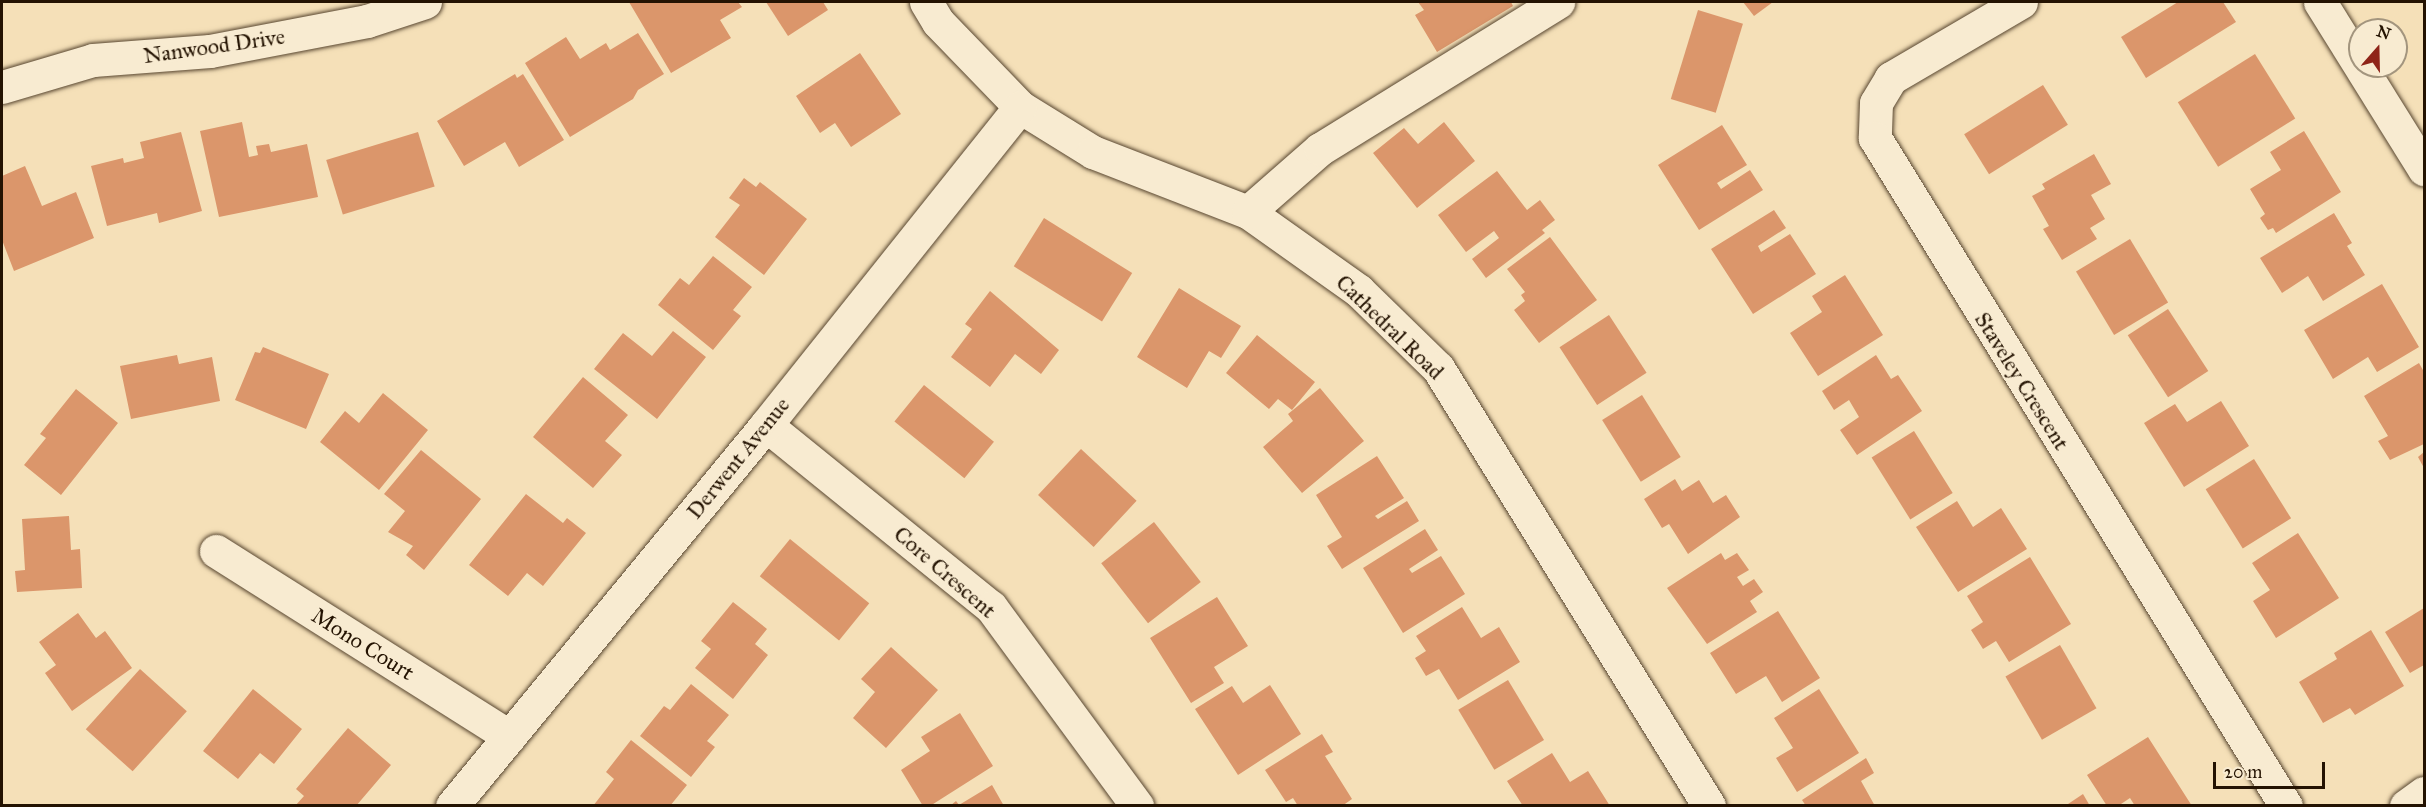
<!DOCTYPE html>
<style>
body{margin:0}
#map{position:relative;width:2426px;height:807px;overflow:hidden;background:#f5e0b8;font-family:"IM FELL Great Primer",serif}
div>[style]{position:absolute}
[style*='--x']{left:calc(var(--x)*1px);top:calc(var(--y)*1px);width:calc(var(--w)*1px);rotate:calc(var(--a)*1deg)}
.building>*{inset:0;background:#db966b;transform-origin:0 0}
.roads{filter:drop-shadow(0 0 2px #584630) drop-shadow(0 0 2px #584630)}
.minor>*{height:33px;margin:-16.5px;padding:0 16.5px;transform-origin:16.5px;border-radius:16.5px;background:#f8ebd1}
span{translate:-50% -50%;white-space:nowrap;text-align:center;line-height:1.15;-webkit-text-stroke:4.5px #f8ebd1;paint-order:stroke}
.street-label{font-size:22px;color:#241302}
.frame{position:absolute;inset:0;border:3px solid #241302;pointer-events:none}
.north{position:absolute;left:2348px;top:18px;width:60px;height:60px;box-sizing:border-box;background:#f8ebd1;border:2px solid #a3957e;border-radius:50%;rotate:20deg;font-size:16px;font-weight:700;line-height:24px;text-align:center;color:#241302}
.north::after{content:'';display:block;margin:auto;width:21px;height:27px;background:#8f2418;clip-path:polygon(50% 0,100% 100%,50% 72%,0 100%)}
.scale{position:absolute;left:2213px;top:762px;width:112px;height:27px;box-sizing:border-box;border:3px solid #241302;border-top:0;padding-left:8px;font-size:18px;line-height:21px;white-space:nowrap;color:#241302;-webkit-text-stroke:4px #f8ebd1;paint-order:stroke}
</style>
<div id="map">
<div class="building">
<div style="clip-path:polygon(629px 2px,738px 2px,742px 7px,720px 20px,731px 38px,671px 73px)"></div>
<div style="clip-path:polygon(766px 2px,823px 2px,828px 10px,788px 36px)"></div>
<div style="clip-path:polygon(1418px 2px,1511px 2px,1513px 6px,1437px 52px,1415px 15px,1424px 10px)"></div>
<div style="clip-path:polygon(1743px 2px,1773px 2px,1754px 16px)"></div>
<div style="clip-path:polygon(2178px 2px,2223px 2px,2236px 22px,2146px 78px,2121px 37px)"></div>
<div style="left:1698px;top:10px;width:47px;height:93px;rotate:17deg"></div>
<div style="clip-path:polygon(638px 33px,664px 74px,638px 90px,633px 99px,570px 137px,525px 63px,566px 37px,580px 59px,606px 43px,610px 50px)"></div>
<div style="clip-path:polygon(860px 53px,901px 114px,851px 147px,835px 123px,820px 133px,796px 96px)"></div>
<div style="left:2255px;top:54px;width:76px;height:91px;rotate:58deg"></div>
<div style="clip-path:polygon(515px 74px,517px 78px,523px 74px,564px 140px,519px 167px,505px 142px,464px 166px,437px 121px)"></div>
<div style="left:2043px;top:85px;width:47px;height:93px;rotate:58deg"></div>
<div style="clip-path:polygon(242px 122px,249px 157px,258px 155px,256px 146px,269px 144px,271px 152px,307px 144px,318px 197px,219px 217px,200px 131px)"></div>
<div style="clip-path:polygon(1444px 122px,1475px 161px,1417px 208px,1373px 153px,1404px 128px,1418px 144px)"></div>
<div style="clip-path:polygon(1722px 125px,1747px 165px,1717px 183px,1721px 189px,1750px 170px,1763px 190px,1699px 230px,1658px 165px)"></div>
<div style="clip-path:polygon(2304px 131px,2341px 192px,2276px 233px,2273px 228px,2268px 230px,2260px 218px,2265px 214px,2250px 189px,2281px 170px,2270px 152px)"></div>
<div style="clip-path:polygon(181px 132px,202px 211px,159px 223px,157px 213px,107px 226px,91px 166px,123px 158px,124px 163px,144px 158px,140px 142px)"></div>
<div style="left:418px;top:132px;width:57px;height:96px;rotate:73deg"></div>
<div style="clip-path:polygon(2094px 154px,2111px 184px,2091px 195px,2105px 219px,2090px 228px,2097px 239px,2062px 260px,2043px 229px,2049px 226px,2032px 196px,2045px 189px,2042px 184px)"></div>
<div style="clip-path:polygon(25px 166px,42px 206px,76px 192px,94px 238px,14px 271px,2px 240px,2px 176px)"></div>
<div style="clip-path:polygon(1497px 171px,1527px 210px,1540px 200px,1555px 220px,1542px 230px,1545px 233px,1486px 278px,1472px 259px,1499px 238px,1494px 231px,1466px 252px,1438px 215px)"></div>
<div style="clip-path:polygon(744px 178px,756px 187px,760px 182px,807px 219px,764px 275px,715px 237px,740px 205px,729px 198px)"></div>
<div style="clip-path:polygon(1774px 210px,1786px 228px,1758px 246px,1761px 252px,1790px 234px,1816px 274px,1753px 314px,1711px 249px)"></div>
<div style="clip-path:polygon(2334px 213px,2352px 243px,2347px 246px,2365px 275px,2323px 301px,2308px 276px,2282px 293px,2260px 258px)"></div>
<div style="left:1044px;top:218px;width:104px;height:57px;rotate:32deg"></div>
<div style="clip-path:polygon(1550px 237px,1597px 300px,1539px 343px,1514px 310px,1525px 301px,1521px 295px,1525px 292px,1507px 269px)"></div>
<div style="left:2130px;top:239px;width:74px;height:63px;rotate:59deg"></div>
<div style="clip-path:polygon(713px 256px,752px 287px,733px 310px,741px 316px,713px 350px,658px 305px,680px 278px,689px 285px)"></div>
<div style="clip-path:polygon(1845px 275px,1883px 335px,1818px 376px,1790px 333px,1822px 312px,1812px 296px)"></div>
<div style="clip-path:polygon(2382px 284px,2419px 347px,2377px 372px,2368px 357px,2333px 379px,2304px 330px)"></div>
<div style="clip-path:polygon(1179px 288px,1241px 326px,1221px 358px,1209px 351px,1187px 388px,1137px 357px)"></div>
<div style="clip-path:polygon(990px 291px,1059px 350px,1041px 374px,1015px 354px,990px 387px,951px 357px,972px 329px,965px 324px)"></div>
<div style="left:2168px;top:309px;width:74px;height:48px;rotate:57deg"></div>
<div style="left:1609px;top:315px;width:69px;height:59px;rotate:57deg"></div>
<div style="clip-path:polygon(673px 331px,706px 357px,657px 419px,594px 369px,623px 333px,652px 356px)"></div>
<div style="clip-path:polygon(1257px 335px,1315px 382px,1292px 410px,1278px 399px,1269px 409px,1226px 373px)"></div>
<div style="clip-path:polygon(263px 347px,329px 374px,306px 429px,235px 400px,255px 352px,260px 353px)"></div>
<div style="clip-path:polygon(177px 355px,179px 364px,212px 357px,220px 401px,131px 419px,120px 366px)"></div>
<div style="clip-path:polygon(1876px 355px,1891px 379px,1898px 375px,1922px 411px,1857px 455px,1840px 430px,1859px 417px,1849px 400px,1834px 410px,1822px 391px)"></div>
<div style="clip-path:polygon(2419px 363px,2424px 372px,2424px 444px,2390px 460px,2378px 441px,2388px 436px,2364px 396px)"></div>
<div style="clip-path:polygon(583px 377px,628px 415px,605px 441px,622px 455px,593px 488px,533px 437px)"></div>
<div style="left:924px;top:385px;width:90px;height:47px;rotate:39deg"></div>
<div style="clip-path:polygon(1320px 388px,1364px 441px,1302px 493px,1263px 447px,1293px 421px,1288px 414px)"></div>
<div style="clip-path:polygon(76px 389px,118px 423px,61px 495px,24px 465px,46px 438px,40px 434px)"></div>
<div style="clip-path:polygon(383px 393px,428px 430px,379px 490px,320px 442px,345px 411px,359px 423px)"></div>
<div style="left:1642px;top:395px;width:73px;height:47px;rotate:58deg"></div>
<div style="clip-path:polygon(2221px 401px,2249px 446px,2184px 487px,2144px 423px,2175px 404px,2187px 422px)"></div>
<div style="left:1914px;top:431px;width:73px;height:50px;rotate:58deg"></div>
<div style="left:1081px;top:449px;width:76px;height:63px;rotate:43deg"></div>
<div style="clip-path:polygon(421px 450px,481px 499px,424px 570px,406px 555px,413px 546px,388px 532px,405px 511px,384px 494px)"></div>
<div style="clip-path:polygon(2424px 452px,2424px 468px,2418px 457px)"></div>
<div style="clip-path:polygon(1377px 456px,1404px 498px,1375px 516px,1378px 519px,1407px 501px,1419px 521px,1342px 569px,1327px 546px,1342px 537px,1316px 495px)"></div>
<div style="left:2254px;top:459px;width:70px;height:57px;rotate:58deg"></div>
<div style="clip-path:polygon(1675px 479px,1682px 491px,1699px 480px,1713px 503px,1726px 495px,1740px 517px,1688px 554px,1669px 524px,1662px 528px,1644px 499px)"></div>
<div style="clip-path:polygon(526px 494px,563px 523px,567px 518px,586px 533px,543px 586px,527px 573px,508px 596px,469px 565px)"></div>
<div style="clip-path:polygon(1957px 501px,1973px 527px,2001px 508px,2027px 549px,1958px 592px,1916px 527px)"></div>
<div style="clip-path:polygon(69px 516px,71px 550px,80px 549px,82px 588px,17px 592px,15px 571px,25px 570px,22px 519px)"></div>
<div style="left:1154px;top:522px;width:76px;height:67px;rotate:52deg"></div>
<div style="clip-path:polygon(1425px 529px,1438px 550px,1409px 569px,1412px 573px,1441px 556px,1465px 594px,1403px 633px,1363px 568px)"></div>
<div style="clip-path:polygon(2298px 533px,2339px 598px,2276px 638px,2253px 601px,2270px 590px,2252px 563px)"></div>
<div style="left:790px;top:539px;width:102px;height:48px;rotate:39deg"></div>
<div style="clip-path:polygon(1721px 553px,1725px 560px,1737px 553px,1749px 570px,1737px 577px,1743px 586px,1754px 579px,1763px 592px,1750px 601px,1757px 612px,1707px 644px,1667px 588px)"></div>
<div style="clip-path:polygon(2030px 557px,2071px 624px,2009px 662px,1996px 641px,1983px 649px,1971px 630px,1983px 622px,1967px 596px)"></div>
<div style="clip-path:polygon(1217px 597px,1248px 646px,1214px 667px,1224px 683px,1191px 703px,1150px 638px)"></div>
<div style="clip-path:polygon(733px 602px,767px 629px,755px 644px,768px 655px,733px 699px,695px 668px,711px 649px,701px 641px)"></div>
<div style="clip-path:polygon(1462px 607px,1481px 638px,1499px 627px,1520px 662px,1458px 700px,1439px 669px,1426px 676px,1415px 658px,1426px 651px,1416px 636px)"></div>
<div style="clip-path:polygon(2424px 608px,2424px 665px,2410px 673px,2385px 632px)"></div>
<div style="clip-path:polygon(1778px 611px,1820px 678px,1782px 702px,1766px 676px,1736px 694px,1710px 653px)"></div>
<div style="clip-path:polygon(78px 613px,96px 638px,105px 631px,132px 668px,72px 711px,45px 673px,56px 665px,39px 642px)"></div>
<div style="clip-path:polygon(2371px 630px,2404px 686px,2355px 715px,2350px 708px,2323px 723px,2299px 682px,2337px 659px,2334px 653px)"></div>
<div style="left:2060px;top:645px;width:73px;height:63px;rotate:60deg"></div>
<div style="clip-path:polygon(891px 647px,938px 690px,886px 748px,853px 718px,875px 692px,861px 679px)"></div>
<div style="left:140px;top:669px;width:63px;height:81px;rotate:42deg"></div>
<div style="left:1508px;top:680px;width:70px;height:58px;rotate:59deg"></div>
<div style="clip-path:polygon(691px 684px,729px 715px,707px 741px,715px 747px,691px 777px,640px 736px,664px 706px,670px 710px)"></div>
<div style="clip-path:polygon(1270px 685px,1301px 734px,1238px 775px,1195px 709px,1232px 686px,1243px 703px)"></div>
<div style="clip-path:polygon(253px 689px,302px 729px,274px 764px,260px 753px,238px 779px,203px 751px)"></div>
<div style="clip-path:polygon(1819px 689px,1859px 753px,1797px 792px,1776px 758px,1793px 748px,1774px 718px)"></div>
<div style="clip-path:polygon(960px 713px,993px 766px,930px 806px,923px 806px,901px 770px,930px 751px,921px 737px)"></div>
<div style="clip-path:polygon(348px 728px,391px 765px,356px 806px,295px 806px,304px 796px,296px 789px)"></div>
<div style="clip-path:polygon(1322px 734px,1333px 752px,1325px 756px,1352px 799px,1342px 806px,1298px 806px,1293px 798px,1286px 802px,1265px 770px)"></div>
<div style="clip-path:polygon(2148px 737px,2192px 806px,2135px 806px,2130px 798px,2118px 806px,2107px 806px,2087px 775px)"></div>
<div style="clip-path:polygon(631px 740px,687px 785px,670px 806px,593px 806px,614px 779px,606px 772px)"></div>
<div style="clip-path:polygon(1552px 753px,1570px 782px,1588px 771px,1610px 806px,1523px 806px,1507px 781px)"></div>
<div style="clip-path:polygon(1866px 758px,1874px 773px,1861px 781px,1875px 806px,1806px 806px,1802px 800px)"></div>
<div style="clip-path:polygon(992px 785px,1004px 806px,950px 806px,956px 801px,959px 805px)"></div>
<div style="clip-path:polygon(2083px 794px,2090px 806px,2065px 806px)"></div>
</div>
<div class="roads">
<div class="minor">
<div style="--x:926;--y:2;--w:23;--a:59"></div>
<div style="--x:938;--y:22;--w:118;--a:46"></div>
<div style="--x:1020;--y:107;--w:86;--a:31.7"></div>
<div style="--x:1093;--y:152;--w:166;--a:21.2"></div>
<div style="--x:1248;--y:212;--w:136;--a:35.4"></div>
<div style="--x:1359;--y:291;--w:110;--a:44.3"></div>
<div style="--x:1438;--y:368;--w:515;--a:58.25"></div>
<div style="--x:2021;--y:2;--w:151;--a:149.7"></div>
<div style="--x:1891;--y:78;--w:29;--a:121"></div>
<div style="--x:1876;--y:103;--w:35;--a:92"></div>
<div style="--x:1875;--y:138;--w:784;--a:58.4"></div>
<div style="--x:2320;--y:2;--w:197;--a:58.1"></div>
<div style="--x:2;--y:87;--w:95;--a:-16.5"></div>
<div style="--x:93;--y:60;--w:117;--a:-4.4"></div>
<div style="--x:210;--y:51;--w:160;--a:-10.8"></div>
<div style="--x:367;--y:21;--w:61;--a:-18.1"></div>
<div style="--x:1248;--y:212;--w:96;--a:-41.2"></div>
<div style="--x:1320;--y:149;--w:280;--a:-31.7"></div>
<div style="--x:766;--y:425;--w:289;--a:39"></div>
<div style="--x:991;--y:607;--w:247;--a:53.7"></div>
<div style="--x:216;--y:551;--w:347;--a:32.3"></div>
<div style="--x:452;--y:806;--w:494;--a:-50.5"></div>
<div style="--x:766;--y:425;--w:407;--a:-51.4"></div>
<div style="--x:2406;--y:806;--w:22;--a:-36"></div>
</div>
</div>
<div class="street-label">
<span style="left:214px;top:46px;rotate:-8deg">Nanwood Drive</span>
<span style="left:1390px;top:327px;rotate:44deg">Cathedral Road</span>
<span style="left:2022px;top:381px;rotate:58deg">Staveley Crescent</span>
<span style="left:738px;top:458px;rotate:-51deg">Derwent Avenue</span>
<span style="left:945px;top:572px;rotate:41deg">Core Crescent</span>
<span style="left:363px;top:644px;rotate:32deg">Mono Court</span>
</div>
<div class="frame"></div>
<div class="north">N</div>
<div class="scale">20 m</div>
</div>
